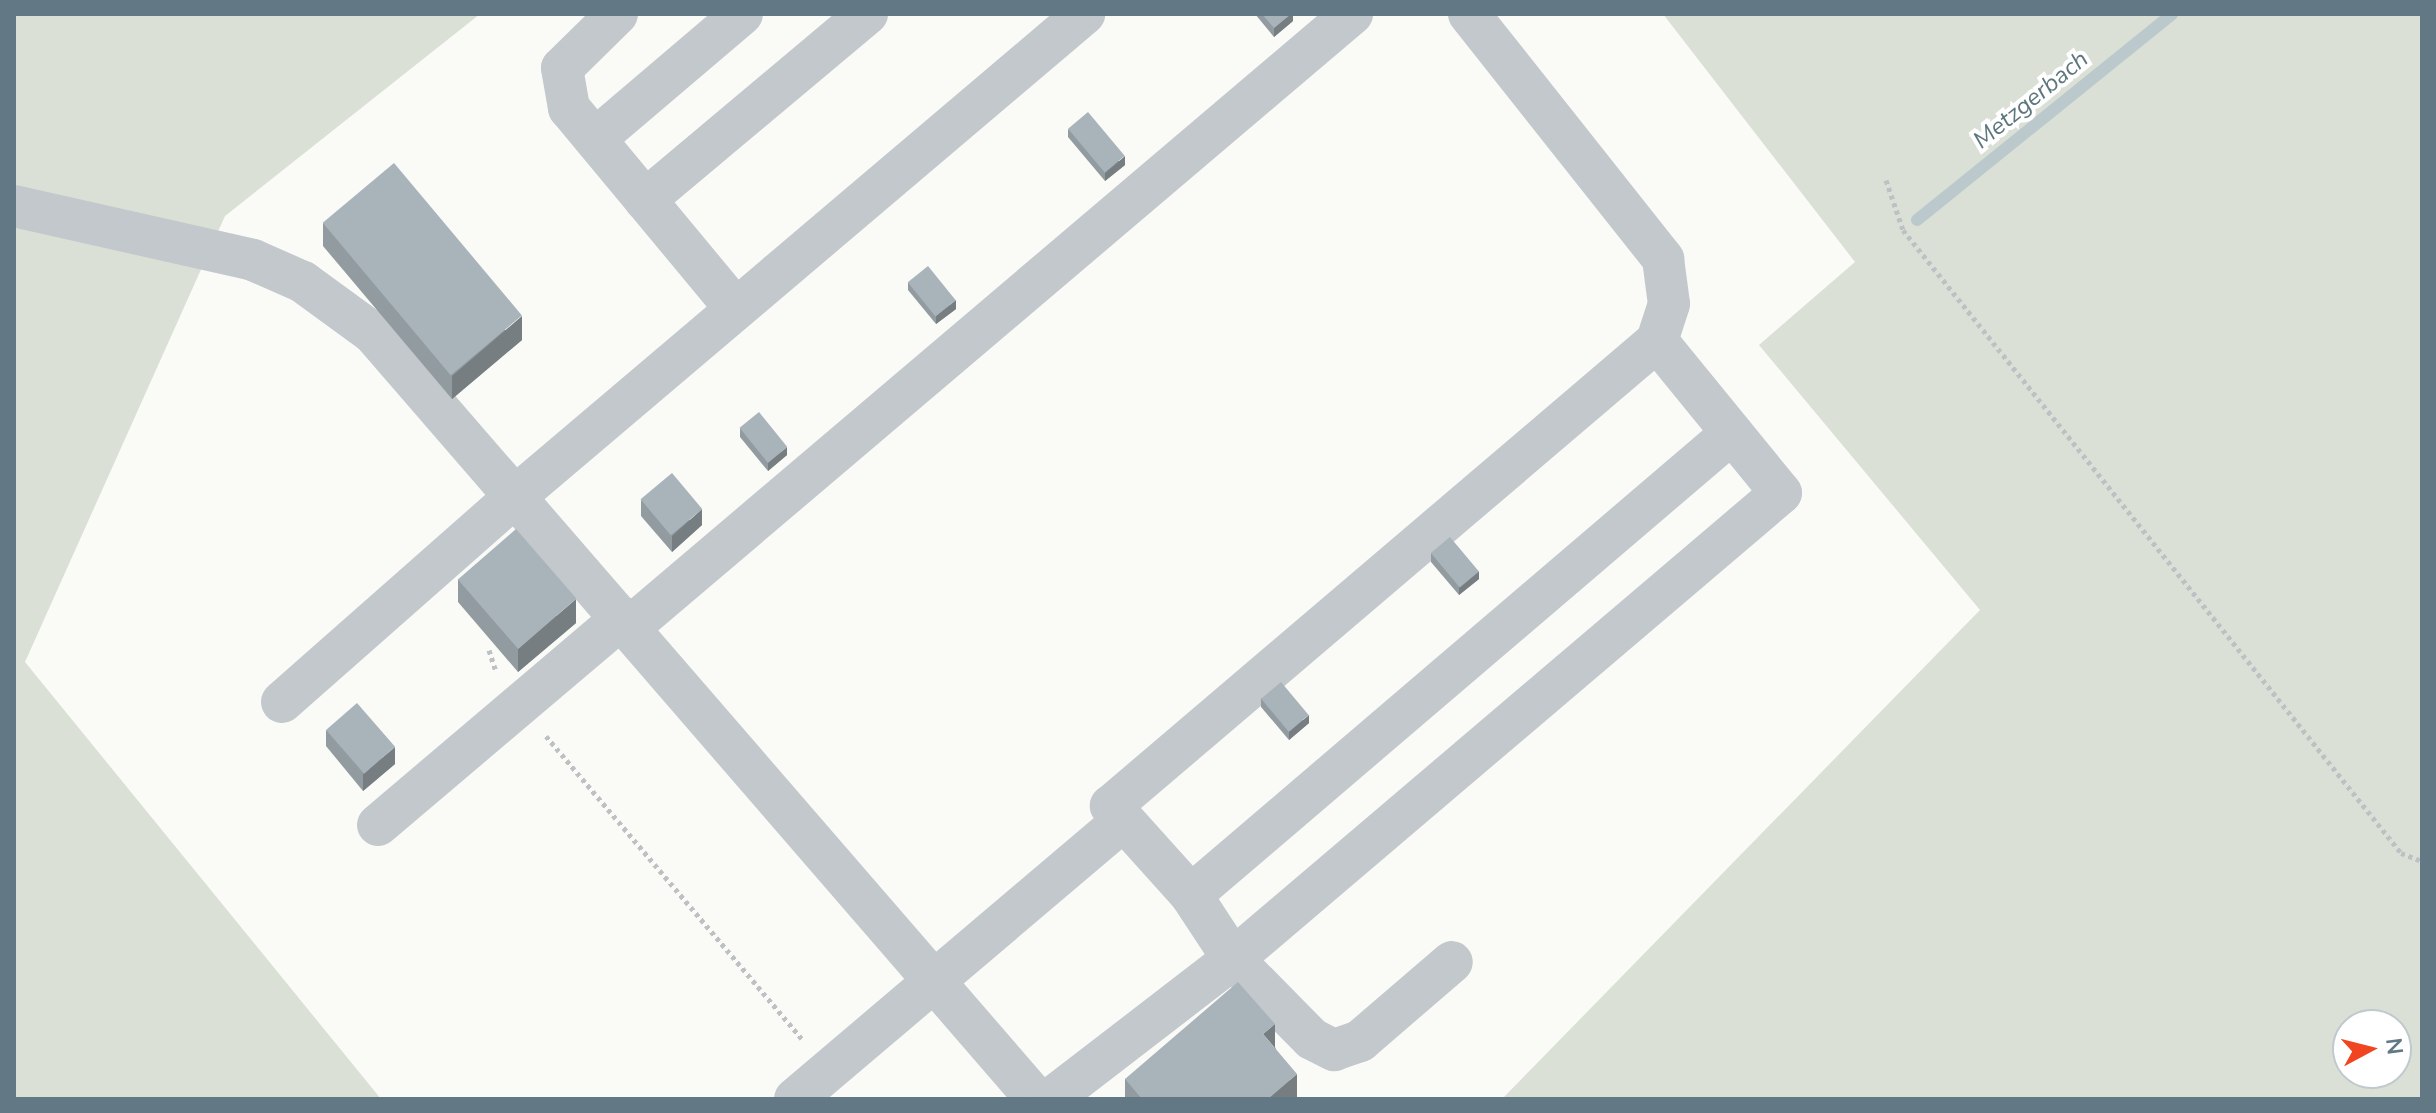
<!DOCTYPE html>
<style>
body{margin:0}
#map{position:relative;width:2436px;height:1113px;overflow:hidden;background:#fafaf7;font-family:"Nunito Sans",sans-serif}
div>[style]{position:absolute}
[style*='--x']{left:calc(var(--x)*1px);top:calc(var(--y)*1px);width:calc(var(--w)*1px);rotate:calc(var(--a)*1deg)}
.green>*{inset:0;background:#dae0d6}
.stream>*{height:12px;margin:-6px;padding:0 6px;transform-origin:6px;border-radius:6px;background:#bbc9cc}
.path>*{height:5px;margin-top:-2.5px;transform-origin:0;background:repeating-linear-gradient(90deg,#bdc1c4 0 4px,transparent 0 8px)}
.minor>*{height:42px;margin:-21px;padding:0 21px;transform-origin:21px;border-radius:21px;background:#c2c8cc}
.wall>*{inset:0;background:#919ba0}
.shaded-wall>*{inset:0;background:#767e82}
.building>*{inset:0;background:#a9b4ba;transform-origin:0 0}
span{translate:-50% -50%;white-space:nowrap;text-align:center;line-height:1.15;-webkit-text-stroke:8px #fff;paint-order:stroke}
.water-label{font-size:24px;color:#5e777e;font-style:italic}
.frame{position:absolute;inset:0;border:16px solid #627885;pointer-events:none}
.north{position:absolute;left:2332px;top:1009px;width:80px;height:80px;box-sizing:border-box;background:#fff;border:2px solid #c0c9ce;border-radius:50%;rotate:83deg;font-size:22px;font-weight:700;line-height:32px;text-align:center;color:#627885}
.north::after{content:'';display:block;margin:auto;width:28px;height:36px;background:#f14420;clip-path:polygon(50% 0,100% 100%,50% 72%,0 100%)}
</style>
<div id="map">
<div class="green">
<div style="clip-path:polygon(14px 14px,480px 14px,225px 216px,25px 662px,381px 1099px,14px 1099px)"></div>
<div style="clip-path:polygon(evenodd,1663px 14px,2422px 14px,2422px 1099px,1502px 1099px,1980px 610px,1759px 345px,1855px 262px,1663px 14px,2348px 1025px,2396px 1025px,2396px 1073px,2348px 1073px,2348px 1025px)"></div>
</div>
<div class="stream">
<div style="--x:1917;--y:220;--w:328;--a:-38.9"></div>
</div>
<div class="path">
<div style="--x:1886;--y:180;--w:53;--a:71.2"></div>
<div style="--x:1903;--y:230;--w:798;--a:51.36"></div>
<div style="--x:2401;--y:853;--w:22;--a:21"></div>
<div style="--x:489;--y:650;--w:23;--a:72"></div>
<div style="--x:546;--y:736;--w:398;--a:49.8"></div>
</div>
<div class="minor">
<div style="--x:617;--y:14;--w:77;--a:135.5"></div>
<div style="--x:562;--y:68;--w:41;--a:80.1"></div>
<div style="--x:569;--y:108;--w:261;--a:50.3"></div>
<div style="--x:1469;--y:14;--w:313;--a:51.6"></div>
<div style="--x:1663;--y:259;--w:45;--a:82.4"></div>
<div style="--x:1669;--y:304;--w:39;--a:108"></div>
<div style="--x:595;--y:139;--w:193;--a:-40.4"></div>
<div style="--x:645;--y:200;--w:290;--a:-40"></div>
<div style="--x:14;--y:206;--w:245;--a:12.7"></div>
<div style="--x:253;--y:260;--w:55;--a:23.7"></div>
<div style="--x:303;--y:282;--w:87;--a:36.1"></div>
<div style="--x:373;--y:333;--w:1013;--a:49.12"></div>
<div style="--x:1657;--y:341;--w:196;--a:50.8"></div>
<div style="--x:1781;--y:493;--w:719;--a:139.62"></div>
<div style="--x:1233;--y:959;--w:77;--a:-123.3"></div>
<div style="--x:1191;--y:895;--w:120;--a:-132"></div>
<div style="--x:1111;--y:806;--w:717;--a:-40.42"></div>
<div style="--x:631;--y:626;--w:946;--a:-40.33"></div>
<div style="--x:282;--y:702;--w:313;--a:-41.4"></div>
<div style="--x:517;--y:495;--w:744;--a:-40.31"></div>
<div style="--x:378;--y:825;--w:321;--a:-40.3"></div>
<div style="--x:1191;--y:895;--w:711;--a:-40.5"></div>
<div style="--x:795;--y:1099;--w:429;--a:-40.3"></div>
<div style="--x:1051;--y:1099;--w:230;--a:-37.6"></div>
<div style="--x:1233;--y:959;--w:112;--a:45.4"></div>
<div style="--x:1312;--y:1039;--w:25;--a:27"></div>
<div style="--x:1334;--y:1050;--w:28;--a:-19"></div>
<div style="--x:1360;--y:1041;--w:121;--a:-40.7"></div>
</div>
<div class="wall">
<div style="clip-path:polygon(1255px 14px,1293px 14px,1293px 21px,1274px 37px)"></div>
<div style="clip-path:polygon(1068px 129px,1125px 165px,1105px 181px,1068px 137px)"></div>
<div style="clip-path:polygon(323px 223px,522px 340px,452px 399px,323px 246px)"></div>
<div style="clip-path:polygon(908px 282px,956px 309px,936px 324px,908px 290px)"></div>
<div style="clip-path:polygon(740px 428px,787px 455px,768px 471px,740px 437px)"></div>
<div style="clip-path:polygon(641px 500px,702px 525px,672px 552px,641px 516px)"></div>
<div style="clip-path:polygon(1431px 553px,1479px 579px,1459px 595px,1431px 562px)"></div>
<div style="clip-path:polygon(458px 579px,576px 623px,518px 672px,458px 602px)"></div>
<div style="clip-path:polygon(1261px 698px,1309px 723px,1289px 740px,1261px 707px)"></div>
<div style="clip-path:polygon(326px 730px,395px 764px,363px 791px,326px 746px)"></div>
<div style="clip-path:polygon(1275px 1047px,1297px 1097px,1294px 1099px,1125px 1099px,1125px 1079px)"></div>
</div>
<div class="shaded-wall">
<div style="clip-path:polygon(1291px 14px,1293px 14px,1293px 21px,1274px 37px,1274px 28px)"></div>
<div style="clip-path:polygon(1125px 156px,1125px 165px,1105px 181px,1105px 173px)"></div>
<div style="clip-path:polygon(956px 300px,956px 309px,936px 324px,936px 316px)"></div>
<div style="clip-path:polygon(522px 316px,522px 340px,452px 399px,452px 376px)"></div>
<div style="clip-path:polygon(787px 447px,787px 455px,768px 471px,768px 463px)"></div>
<div style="clip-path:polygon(702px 509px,702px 525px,672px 552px,672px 536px)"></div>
<div style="clip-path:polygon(1479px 571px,1479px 579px,1459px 595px,1459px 587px)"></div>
<div style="clip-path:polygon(576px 599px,576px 623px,518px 672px,518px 649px)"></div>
<div style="clip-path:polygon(1309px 715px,1309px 723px,1289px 740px,1289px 732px)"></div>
<div style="clip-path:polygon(395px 747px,395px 764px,363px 791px,363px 774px)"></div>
<div style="clip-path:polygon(1275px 1024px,1275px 1048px,1263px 1034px)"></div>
<div style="clip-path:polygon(1297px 1074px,1297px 1097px,1294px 1099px,1268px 1099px)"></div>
</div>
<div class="building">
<div style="clip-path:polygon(1262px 14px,1291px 14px,1274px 28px)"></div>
<div style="left:1088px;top:112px;width:57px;height:26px;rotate:50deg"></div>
<div style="left:394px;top:163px;width:199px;height:93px;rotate:50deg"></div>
<div style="left:928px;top:266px;width:44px;height:26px;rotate:51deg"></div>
<div style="left:759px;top:412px;width:45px;height:25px;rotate:51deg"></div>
<div style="left:672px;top:473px;width:47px;height:41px;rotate:50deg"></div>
<div style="left:516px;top:529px;width:92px;height:77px;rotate:49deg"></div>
<div style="left:1450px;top:537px;width:45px;height:25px;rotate:50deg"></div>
<div style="left:1281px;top:682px;width:43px;height:26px;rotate:50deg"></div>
<div style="left:357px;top:703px;width:58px;height:41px;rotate:49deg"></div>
<div style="clip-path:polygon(1238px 982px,1275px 1024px,1263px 1034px,1297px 1074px,1268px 1099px,1142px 1099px,1125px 1079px)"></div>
</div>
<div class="water-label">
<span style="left:2031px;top:100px;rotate:-39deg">Metzgerbach</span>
</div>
<div class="frame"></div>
<div class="north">N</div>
</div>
